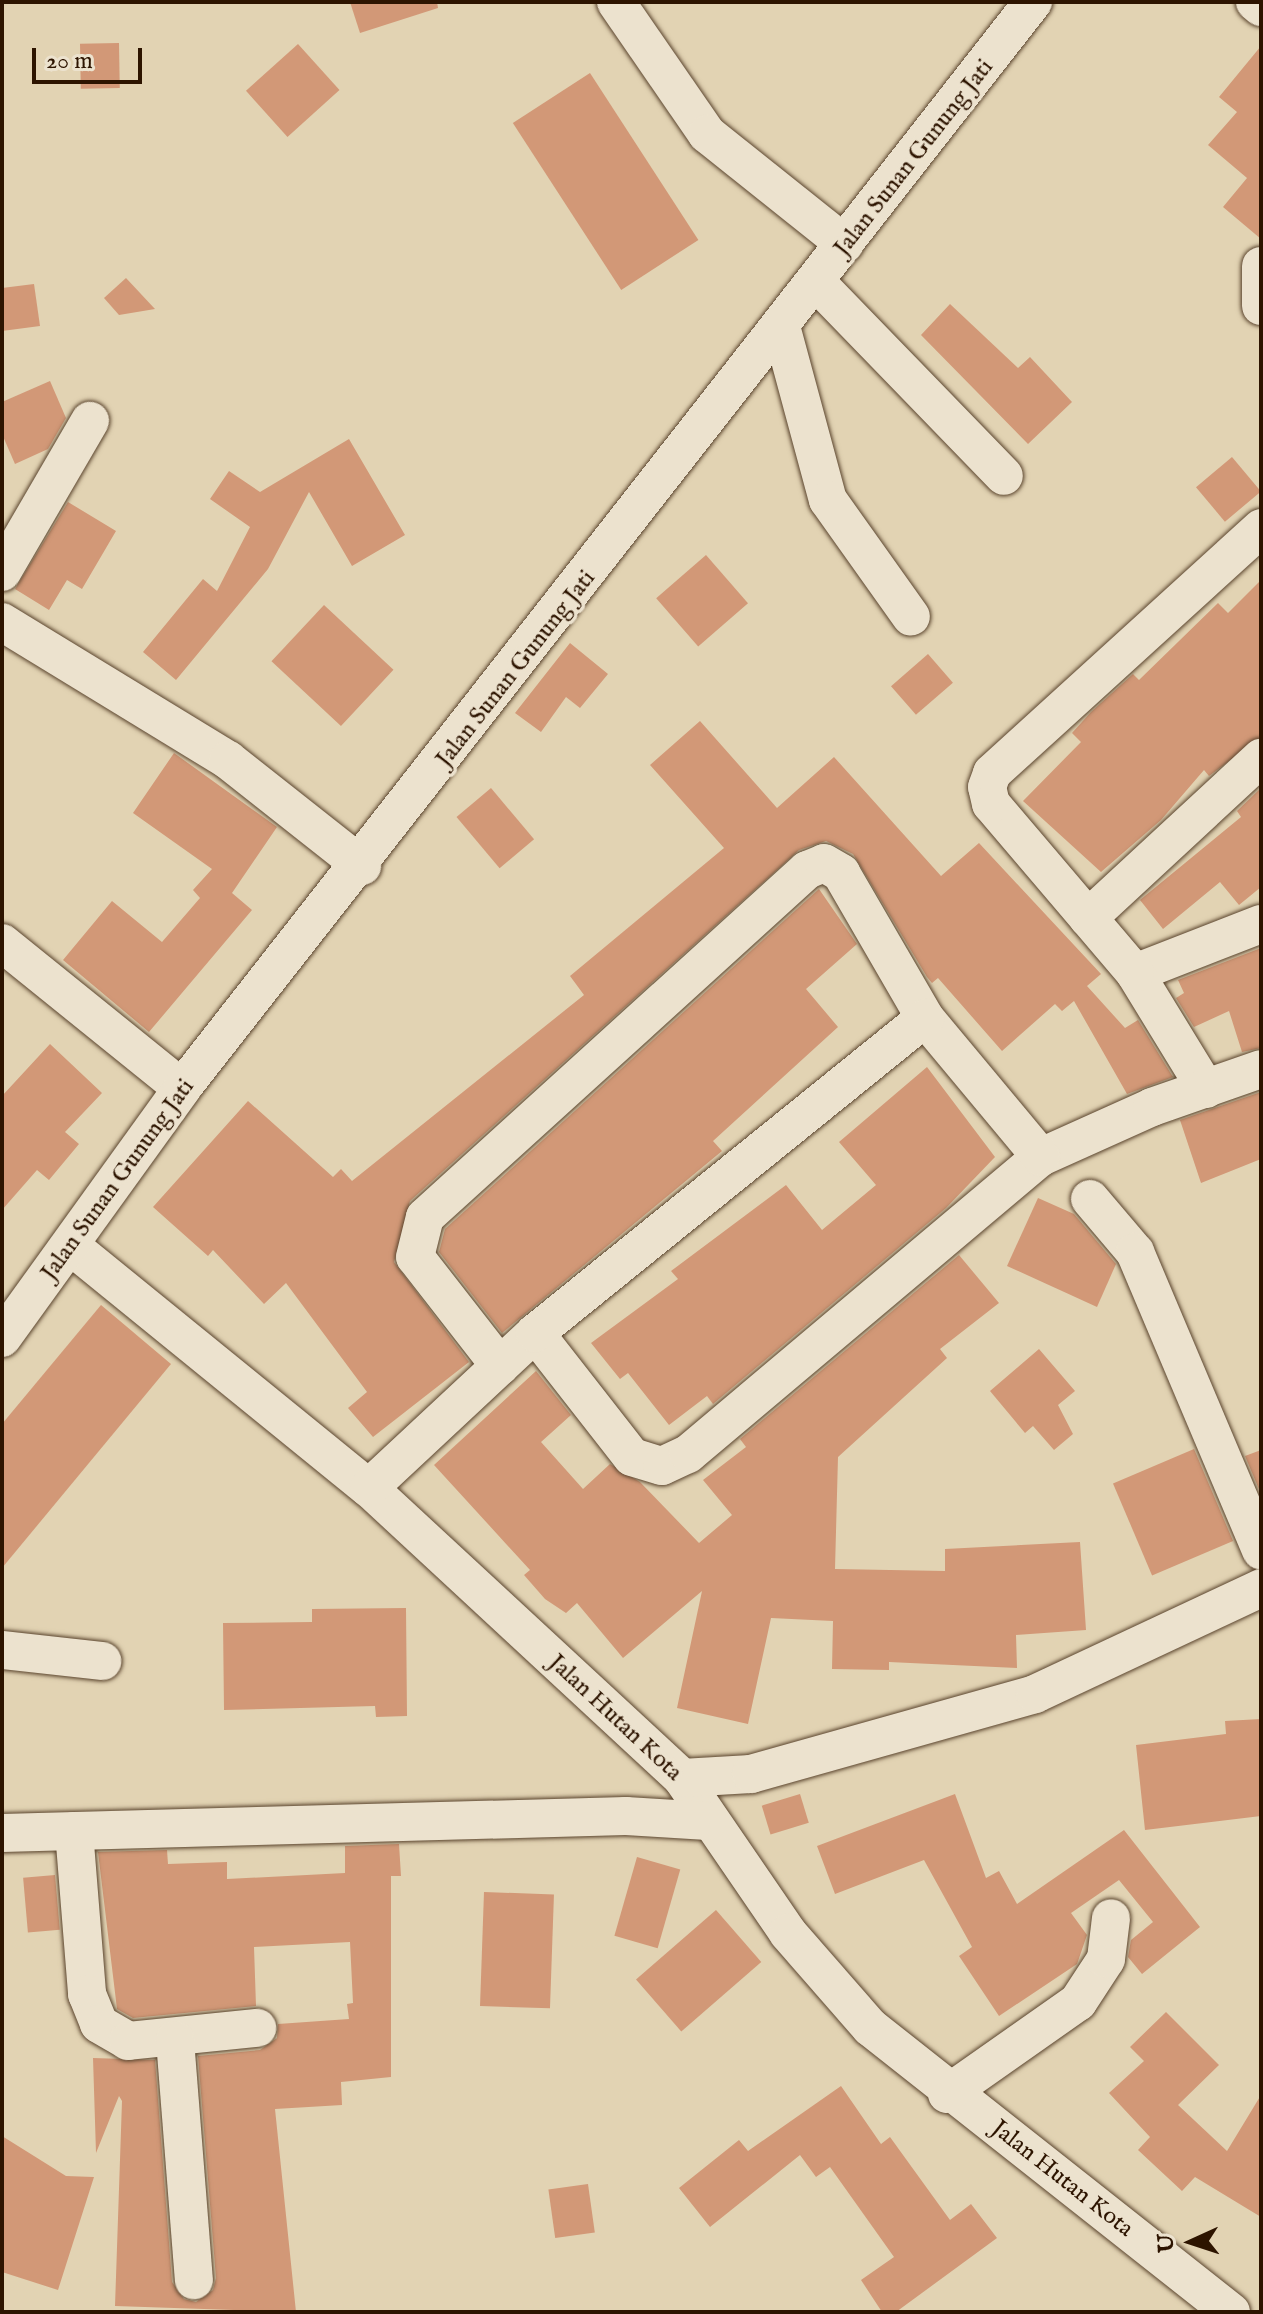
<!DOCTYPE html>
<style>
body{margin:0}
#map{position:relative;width:1263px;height:2314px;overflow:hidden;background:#e2d3b3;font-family:"IM FELL English",serif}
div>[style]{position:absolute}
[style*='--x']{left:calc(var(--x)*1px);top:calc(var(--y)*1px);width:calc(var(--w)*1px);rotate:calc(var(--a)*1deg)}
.building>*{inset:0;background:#d29877;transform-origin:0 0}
.roads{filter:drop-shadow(0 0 2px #5a442d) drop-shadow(0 0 2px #5a442d)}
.minor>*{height:38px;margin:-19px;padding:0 19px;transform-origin:19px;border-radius:19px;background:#ece2ce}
span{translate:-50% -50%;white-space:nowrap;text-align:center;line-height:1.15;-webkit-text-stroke:7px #ece2ce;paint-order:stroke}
.street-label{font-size:24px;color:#2d1400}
.frame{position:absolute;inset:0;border:4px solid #2d1400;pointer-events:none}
.north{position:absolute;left:1151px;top:2202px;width:80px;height:80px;-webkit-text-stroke:6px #ece2ce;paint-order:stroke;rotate:267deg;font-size:22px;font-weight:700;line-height:32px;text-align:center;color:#2d1400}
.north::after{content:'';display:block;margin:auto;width:28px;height:36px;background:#2d1400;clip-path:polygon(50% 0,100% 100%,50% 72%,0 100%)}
.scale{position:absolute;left:32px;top:48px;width:110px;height:36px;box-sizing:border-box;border:4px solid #2d1400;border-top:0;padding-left:10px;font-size:24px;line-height:28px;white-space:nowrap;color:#2d1400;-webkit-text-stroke:6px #ece2ce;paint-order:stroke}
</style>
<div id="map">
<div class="building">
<div style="clip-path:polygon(350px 2px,437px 2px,438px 8px,360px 33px)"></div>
<div style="left:119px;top:43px;width:45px;height:39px;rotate:89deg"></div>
<div style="left:298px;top:44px;width:62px;height:70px;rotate:48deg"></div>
<div style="clip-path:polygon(1261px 46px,1261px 239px,1223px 207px,1247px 178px,1208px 145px,1237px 112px,1219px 97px)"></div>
<div style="left:590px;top:73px;width:199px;height:92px;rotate:57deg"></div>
<div style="clip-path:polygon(126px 278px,155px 309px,119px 315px,104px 298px)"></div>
<div style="clip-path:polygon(34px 284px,40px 326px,2px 331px,2px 288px)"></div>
<div style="clip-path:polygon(950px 304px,1018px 368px,1030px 357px,1072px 402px,1028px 444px,921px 335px)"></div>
<div style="clip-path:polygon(50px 381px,66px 418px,48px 449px,15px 464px,2px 434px,2px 402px)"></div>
<div style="clip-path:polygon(349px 439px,405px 535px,352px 566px,309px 492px,268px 569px,176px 680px,143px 652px,203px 579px,217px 591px,250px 527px,210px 499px,229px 471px,260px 492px)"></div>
<div style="left:1232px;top:457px;width:45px;height:47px;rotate:50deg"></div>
<div style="clip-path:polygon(68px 502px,116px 531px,82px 589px,67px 580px,49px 610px,15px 589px)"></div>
<div style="left:706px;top:555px;width:64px;height:66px;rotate:49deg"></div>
<div style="clip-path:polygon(1261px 580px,1261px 737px,1209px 776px,1204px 770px,1161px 820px,1101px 872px,1023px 801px,1081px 742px,1072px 733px,1091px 712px,1133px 674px,1139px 680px,1218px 603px,1228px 613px)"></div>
<div style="left:324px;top:605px;width:95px;height:77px;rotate:43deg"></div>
<div style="clip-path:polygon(570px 643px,608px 674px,580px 708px,566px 697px,541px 732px,515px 713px)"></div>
<div style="left:928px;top:654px;width:38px;height:49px;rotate:49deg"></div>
<div style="clip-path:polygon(700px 721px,777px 808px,834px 757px,941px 876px,979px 843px,1101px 974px,1087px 986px,1125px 1028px,1138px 1020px,1173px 1077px,1127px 1094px,1074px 1001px,1062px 1011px,1055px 1004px,1002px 1051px,938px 978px,932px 983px,927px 977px,853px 854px,826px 841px,799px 850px,410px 1201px,394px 1262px,469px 1362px,373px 1437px,348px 1408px,367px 1392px,286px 1283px,264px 1304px,213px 1250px,208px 1256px,153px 1207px,248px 1101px,333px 1177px,341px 1169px,352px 1181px,584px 995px,570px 976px,724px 848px,650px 765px)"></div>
<div style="clip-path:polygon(174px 753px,277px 827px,232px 893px,252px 910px,149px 1032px,63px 960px,112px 901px,162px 942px,200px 898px,193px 890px,212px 869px,133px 813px)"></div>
<div style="left:491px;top:788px;width:67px;height:45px;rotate:50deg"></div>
<div style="clip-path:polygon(1261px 788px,1261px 887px,1239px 905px,1220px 882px,1163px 929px,1140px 900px,1241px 817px,1237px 811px)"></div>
<div style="clip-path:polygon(819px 889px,857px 944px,806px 989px,838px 1027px,713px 1141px,722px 1151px,502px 1333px,439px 1252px,445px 1229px)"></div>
<div style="clip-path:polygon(1261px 948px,1261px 1048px,1242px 1052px,1229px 1011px,1194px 1027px,1176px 998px,1184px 993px,1178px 980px)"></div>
<div style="clip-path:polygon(50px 1044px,102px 1093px,65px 1132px,79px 1144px,49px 1180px,37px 1170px,2px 1210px,2px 1096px)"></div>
<div style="clip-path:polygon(927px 1067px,995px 1157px,946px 1208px,713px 1404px,707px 1396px,669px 1425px,628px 1373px,620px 1379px,591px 1343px,678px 1279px,671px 1271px,786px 1185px,822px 1230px,876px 1185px,839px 1142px)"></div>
<div style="clip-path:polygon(1261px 1092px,1261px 1159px,1201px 1183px,1180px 1120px)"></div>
<div style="clip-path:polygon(1038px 1198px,1074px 1214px,1116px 1264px,1097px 1307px,1007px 1266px)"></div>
<div style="clip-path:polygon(959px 1255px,999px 1303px,940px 1349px,947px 1358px,838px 1457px,835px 1569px,945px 1571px,945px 1549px,1080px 1542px,1086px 1630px,1016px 1635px,1017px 1668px,889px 1662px,889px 1670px,832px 1669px,833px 1621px,771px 1618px,748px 1724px,677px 1708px,702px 1591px,623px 1658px,577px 1603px,566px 1613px,545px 1599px,524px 1575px,530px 1570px,434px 1465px,536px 1371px,571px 1415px,541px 1442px,583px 1489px,610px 1464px,640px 1482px,699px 1543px,732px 1515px,703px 1480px,746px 1447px,740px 1439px)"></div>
<div style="clip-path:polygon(101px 1305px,171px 1364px,2px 1568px,2px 1424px)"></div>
<div style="clip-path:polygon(1039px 1349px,1075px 1391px,1058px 1405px,1073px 1434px,1054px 1450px,1033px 1426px,1025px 1433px,990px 1391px)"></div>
<div style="left:1194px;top:1449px;width:100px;height:88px;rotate:67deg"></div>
<div style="clip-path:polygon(1261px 1450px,1261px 1494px,1245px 1456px)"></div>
<div style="clip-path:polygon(406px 1608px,407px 1716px,376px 1717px,375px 1706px,224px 1710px,223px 1623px,312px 1622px,312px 1609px)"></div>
<div style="clip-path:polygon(1261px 1719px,1261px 1816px,1145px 1830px,1136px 1745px,1226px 1734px,1225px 1721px)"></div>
<div style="left:800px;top:1794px;width:30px;height:40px;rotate:73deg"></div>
<div style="clip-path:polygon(955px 1794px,986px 1878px,999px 1871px,1017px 1904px,1124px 1830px,1200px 1927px,1142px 1974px,1128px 1957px,1131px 1940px,1153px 1922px,1119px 1880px,1071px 1913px,1087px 1935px,1077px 1964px,999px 2016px,959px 1956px,972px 1947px,924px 1860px,835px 1894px,817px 1846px)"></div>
<div style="clip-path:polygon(399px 1844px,401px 1876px,391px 1876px,391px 2077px,341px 2082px,342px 2105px,275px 2109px,296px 2312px,115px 2306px,122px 2101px,119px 2096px,96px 2153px,93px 2058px,155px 2060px,172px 2282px,184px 2299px,196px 2302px,213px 2290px,216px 2278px,198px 2056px,260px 2050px,277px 2038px,278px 2024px,349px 2019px,347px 2004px,353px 2003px,350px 1942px,254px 1947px,256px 2006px,133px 2018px,117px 2009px,98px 1852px,167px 1850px,168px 1864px,227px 1862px,227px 1879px,345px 1873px,345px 1846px)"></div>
<div style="left:637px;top:1857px;width:45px;height:82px;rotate:16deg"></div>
<div style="left:55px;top:1875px;width:55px;height:32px;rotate:85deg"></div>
<div style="left:484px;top:1892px;width:70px;height:114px;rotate:2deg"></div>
<div style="left:716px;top:1910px;width:69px;height:106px;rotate:49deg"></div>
<div style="clip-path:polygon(1166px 2012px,1219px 2065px,1178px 2105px,1227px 2151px,1261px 2095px,1261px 2217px,1195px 2177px,1182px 2191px,1138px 2150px,1150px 2137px,1109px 2093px,1144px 2061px,1130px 2047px)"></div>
<div style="clip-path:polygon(841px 2086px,881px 2144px,890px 2137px,950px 2220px,971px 2204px,997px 2238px,896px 2312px,882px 2312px,861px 2280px,894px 2257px,830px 2167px,816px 2177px,800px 2155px,710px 2227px,679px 2188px,739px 2140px,748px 2151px)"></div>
<div style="clip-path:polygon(2px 2136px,66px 2176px,94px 2177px,58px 2290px,2px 2272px)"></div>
<div style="left:588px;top:2184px;width:49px;height:40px;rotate:82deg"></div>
</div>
<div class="roads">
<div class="minor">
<div style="--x:616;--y:2;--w:160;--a:55.4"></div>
<div style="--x:707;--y:134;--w:176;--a:38.6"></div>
<div style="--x:1255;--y:2;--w:8;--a:40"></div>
<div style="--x:1261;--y:266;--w:40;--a:90"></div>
<div style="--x:818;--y:284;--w:267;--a:45.9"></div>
<div style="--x:782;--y:330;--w:176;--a:74.9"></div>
<div style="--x:828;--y:500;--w:143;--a:54.6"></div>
<div style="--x:2;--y:572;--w:175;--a:-59.8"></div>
<div style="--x:2;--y:622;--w:265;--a:31.4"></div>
<div style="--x:228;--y:760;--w:171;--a:38.3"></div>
<div style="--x:1088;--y:918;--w:236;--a:-42.8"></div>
<div style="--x:2;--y:943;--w:231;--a:38.9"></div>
<div style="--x:1135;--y:973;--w:135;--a:-21.3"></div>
<div style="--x:1206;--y:1089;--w:136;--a:-121.5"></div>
<div style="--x:1135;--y:973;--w:222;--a:-130.4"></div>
<div style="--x:991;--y:804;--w:17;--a:-103"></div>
<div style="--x:987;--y:787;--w:15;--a:-70"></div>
<div style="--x:992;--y:773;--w:364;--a:-42.3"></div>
<div style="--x:1090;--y:1199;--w:70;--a:49.7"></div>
<div style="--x:1135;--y:1252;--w:324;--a:67.1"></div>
<div style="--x:72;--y:1247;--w:382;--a:39.1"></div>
<div style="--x:369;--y:1488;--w:427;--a:42.8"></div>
<div style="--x:682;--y:1778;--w:188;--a:55.6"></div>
<div style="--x:788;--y:1933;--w:125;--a:48.9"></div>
<div style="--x:870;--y:2027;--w:460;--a:38.3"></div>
<div style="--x:535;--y:1333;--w:157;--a:52"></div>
<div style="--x:632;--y:1457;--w:31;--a:17"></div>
<div style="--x:662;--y:1466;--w:29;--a:-25"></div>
<div style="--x:688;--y:1454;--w:461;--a:-40.1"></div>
<div style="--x:1041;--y:1157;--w:122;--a:-24.2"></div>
<div style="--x:1152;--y:1107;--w:115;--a:-19.2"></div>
<div style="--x:2;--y:1338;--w:308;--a:-54.2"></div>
<div style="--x:182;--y:1088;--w:1380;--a:-51.92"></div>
<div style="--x:500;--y:1366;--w:138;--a:-127.9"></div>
<div style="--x:415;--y:1257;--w:41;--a:-76"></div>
<div style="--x:425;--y:1217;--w:516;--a:-42.25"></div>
<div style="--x:807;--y:870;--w:18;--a:-22"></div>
<div style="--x:824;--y:863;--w:20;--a:30"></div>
<div style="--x:841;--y:873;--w:168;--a:59.9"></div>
<div style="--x:925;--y:1018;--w:181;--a:50.2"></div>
<div style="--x:369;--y:1488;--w:227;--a:-43"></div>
<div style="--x:535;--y:1333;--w:501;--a:-38.93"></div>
<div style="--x:2;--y:1650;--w:101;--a:6.3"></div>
<div style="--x:682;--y:1778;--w:69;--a:-3.3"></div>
<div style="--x:751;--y:1774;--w:295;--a:-15.7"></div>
<div style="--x:1035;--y:1694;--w:250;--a:-25.1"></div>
<div style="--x:74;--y:1831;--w:164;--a:85.4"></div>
<div style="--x:87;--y:1994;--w:32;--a:68"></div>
<div style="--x:99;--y:2024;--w:34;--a:30"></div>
<div style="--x:128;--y:2041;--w:130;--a:-5.8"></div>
<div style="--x:2;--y:1833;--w:624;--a:-1.56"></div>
<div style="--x:626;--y:1816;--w:82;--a:3.5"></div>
<div style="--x:175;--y:2040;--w:241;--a:85.5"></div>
<div style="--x:947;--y:2094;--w:160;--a:-35.1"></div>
<div style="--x:1078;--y:2002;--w:51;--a:-56.9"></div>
<div style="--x:1106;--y:1959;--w:41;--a:-83"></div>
</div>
</div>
<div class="street-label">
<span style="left:914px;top:158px;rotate:-52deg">Jalan Sunan Gunung Jati</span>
<span style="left:516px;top:669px;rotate:-52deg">Jalan Sunan Gunung Jati</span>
<span style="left:118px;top:1180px;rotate:-54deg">Jalan Sunan Gunung Jati</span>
<span style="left:615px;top:1718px;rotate:43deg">Jalan Hutan Kota</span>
<span style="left:1062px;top:2179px;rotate:38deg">Jalan Hutan Kota</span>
</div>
<div class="frame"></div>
<div class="north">U</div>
<div class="scale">20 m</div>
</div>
